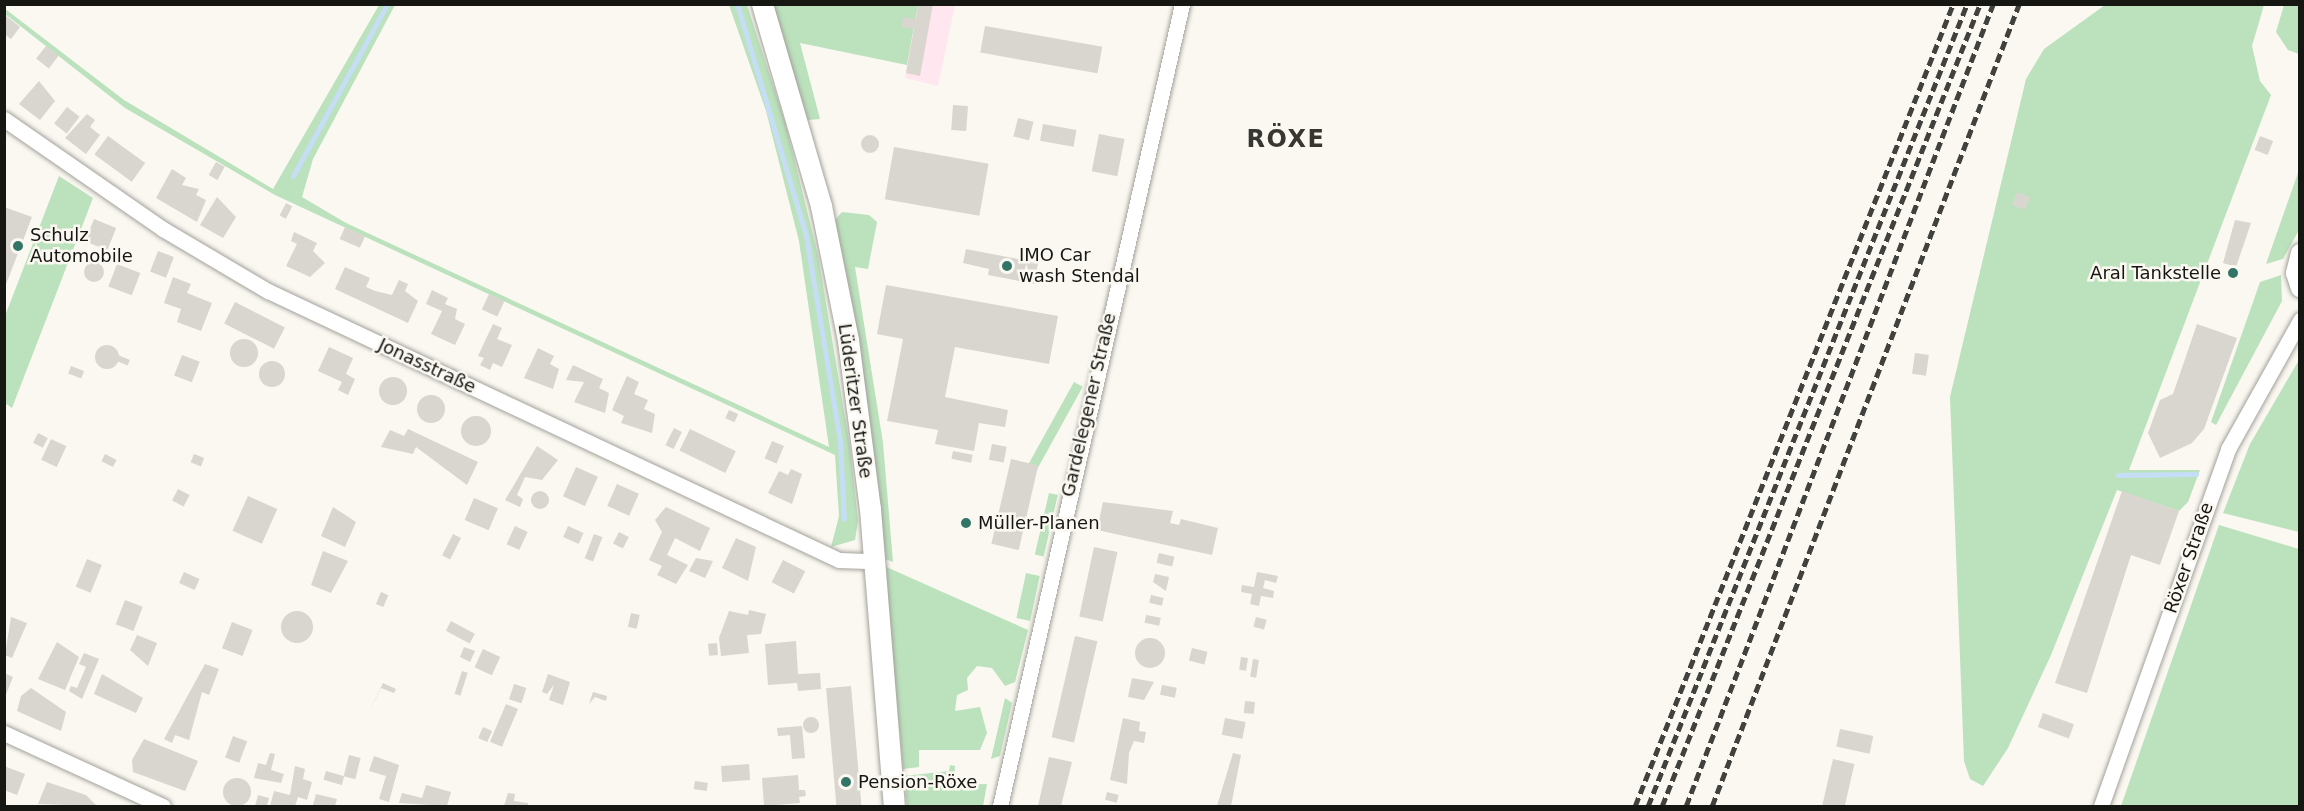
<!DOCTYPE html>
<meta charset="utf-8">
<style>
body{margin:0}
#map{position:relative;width:2304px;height:811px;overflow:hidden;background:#faf8f1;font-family:"DejaVu Sans",sans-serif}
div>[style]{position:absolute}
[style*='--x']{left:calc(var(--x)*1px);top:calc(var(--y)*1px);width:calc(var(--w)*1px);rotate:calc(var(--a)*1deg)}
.industrial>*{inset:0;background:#ffe6ef}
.green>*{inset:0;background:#bbe2bc;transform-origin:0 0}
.stream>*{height:5px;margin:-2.5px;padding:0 2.5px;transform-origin:2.5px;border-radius:2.5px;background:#c5def6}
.building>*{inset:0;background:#d9d5cf;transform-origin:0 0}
.round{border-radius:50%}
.roads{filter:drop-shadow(0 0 2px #a3a19b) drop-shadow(0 0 2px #a3a19b)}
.minor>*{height:15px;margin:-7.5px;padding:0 7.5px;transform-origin:7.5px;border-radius:7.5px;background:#fff}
.tertiary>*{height:18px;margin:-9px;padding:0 9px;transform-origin:9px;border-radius:9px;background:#fff}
.secondary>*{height:21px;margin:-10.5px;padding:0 10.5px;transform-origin:10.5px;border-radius:10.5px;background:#fff}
.rail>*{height:4.5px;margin-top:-2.25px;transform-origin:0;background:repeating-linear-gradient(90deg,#41413d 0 9px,transparent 0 13.5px)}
.dots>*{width:16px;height:16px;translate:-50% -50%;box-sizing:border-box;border:3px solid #faf8f1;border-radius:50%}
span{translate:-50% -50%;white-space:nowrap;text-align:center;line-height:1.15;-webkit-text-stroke:5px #faf8f1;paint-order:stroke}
.poi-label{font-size:18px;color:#161613}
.left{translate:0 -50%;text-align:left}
.right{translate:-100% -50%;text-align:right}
.street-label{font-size:18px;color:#161613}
.district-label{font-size:24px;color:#383631;font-weight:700;letter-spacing:1.5px}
.frame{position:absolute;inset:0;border:6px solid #161613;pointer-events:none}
</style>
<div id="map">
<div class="industrial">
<div style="clip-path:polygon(918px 5px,955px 5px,938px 86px,905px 78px)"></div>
</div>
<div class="green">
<div style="clip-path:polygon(379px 5px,395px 5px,313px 159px,302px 197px,346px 223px,829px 447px,799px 241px,766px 111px,729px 5px,747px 5px,785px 122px,818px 255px,850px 447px,858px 521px,855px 540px,831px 547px,839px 516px,835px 455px,275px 195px,125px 108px,5px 14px,4px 8px,124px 100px,273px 189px)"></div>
<div style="clip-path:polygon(772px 5px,918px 5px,907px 65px,800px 43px,820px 119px,808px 120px)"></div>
<div style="clip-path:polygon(2105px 5px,2264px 5px,2252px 46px,2260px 81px,2271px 95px,2129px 470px,2200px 470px,2188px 502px,2179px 511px,2117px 490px,2051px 655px,2008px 748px,1983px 786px,1970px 779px,1964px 761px,1950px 397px,2026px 79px,2044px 49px)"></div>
<div style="clip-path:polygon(2284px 5px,2299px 5px,2299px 54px,2288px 50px,2276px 32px)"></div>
<div style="clip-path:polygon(2299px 170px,2299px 230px,2283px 259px,2266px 264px)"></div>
<div style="clip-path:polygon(59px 176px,93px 198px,12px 408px,5px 403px,5px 316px)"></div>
<div style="clip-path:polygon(842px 212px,869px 215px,877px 222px,868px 269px,855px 267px,883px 443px,893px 562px,885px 559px,861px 359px,834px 221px)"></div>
<div style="clip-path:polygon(2281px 275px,2282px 301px,2216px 425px,2211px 422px,2260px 282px)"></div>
<div style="clip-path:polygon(2299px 360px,2299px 532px,2223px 513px,2250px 444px)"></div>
<div style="left:1074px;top:382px;width:10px;height:105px;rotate:29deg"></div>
<div style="left:1049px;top:493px;width:9px;height:63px;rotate:13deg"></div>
<div style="clip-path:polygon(2219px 525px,2299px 549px,2299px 806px,2121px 806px)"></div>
<div style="clip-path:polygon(884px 566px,1028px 630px,1015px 682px,1005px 686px,992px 668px,977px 666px,967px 678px,968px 690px,957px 695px,955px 711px,980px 707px,987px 733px,980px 750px,919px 750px,919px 767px,903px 769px)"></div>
<div style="left:1026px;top:573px;width:14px;height:46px;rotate:12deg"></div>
<div style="clip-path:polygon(1005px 698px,1012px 703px,1000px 756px,991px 759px)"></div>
<div style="clip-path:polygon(950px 765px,955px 766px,954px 785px,987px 784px,983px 806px,907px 806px,904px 776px,949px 771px)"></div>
</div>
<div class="stream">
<div style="--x:737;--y:4;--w:242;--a:73.4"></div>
<div style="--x:806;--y:236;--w:208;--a:80.6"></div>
<div style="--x:840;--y:441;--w:78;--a:87.1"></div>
<div style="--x:293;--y:176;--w:196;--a:-61.3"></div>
<div style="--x:2118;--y:475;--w:78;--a:-0.7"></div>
</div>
<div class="building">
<div style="clip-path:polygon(918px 4px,933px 4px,920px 76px,906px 73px,914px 29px,901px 27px,903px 17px,916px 19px)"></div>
<div style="clip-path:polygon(4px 14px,20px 27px,11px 39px,4px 34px)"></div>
<div style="left:985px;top:26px;width:119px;height:27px;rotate:10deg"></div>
<div style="left:46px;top:46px;width:16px;height:16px;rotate:38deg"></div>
<div style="clip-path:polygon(39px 81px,55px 101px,40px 120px,19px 104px)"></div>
<div style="left:953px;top:105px;width:15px;height:25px;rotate:4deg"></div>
<div style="left:67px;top:107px;width:16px;height:21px;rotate:38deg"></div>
<div style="clip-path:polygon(87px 114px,95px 120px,90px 127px,100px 135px,86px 154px,65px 138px)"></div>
<div style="left:1018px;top:118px;width:16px;height:19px;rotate:14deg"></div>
<div style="left:1043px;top:124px;width:34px;height:17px;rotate:10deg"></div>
<div style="left:1099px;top:134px;width:26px;height:38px;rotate:11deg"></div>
<div class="round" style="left:861px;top:135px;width:18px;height:18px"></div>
<div style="left:108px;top:136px;width:46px;height:23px;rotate:36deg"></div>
<div style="left:2260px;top:136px;width:14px;height:15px;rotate:21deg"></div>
<div style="left:894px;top:147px;width:96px;height:53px;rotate:10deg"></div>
<div style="left:216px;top:162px;width:10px;height:15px;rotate:29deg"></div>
<div style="clip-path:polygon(172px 169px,186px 178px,182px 185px,199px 189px,196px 195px,206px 200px,197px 222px,156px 198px)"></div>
<div style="left:2017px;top:192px;width:14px;height:14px;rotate:21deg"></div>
<div style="clip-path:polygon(217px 197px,236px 217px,223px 238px,200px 225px)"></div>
<div style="left:286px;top:203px;width:7px;height:14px;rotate:27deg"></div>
<div style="clip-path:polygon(4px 207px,32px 217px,5px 287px,4px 287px)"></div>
<div style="left:94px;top:219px;width:24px;height:24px;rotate:22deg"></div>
<div style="clip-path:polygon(2235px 220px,2251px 223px,2236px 267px,2223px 263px)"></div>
<div style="left:345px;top:227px;width:22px;height:13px;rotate:24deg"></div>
<div style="clip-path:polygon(294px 232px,317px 243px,313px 251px,325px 263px,310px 277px,286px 266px,297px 244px,291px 241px)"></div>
<div style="clip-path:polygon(966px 249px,1038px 263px,1034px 284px,988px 275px,989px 269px,963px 263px)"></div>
<div style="left:158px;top:251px;width:17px;height:22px;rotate:21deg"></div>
<div class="round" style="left:84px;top:262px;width:20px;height:20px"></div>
<div style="left:117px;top:264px;width:25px;height:24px;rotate:21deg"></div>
<div style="clip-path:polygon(345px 267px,370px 278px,366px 287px,375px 291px,392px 295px,399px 280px,408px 284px,405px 291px,418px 301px,408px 323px,335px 289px)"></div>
<div style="clip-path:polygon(173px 277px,191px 284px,187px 293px,212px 303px,201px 331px,177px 322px,181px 309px,164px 303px)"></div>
<div style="clip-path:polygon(886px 285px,1058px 316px,1049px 364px,955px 347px,945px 397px,1008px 410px,1005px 427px,979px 423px,974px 451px,935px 444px,938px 430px,887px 421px,903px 339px,877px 334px)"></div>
<div style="clip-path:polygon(432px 290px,448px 298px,445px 304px,457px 309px,455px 319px,465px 324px,455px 345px,431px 334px,442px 311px,426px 304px)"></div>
<div style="left:489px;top:294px;width:17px;height:17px;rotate:25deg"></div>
<div style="left:235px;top:302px;width:56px;height:24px;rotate:27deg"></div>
<div style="clip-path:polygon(493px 324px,502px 328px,497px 339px,512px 345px,502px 367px,493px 363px,490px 370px,480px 365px,484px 358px,478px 356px)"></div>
<div style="clip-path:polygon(2197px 324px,2237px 338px,2204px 429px,2192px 443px,2160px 458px,2148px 433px,2160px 400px,2173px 394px)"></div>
<div class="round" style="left:230px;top:339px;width:28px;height:28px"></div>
<div class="round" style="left:95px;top:345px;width:24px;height:24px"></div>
<div style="clip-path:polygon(329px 347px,353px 358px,346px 374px,355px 379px,348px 395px,338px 390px,342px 382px,318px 371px)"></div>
<div style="clip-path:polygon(538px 348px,554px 356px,550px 364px,559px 369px,553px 389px,524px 378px)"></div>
<div style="left:1915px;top:353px;width:14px;height:21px;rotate:8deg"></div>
<div style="left:118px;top:355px;width:13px;height:6px;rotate:23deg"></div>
<div style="left:182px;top:355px;width:19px;height:22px;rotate:21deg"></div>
<div class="round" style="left:259px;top:361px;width:26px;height:26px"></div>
<div style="clip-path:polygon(573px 365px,603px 379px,599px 388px,609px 393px,605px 413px,574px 402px,584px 382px,566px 380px)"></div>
<div style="left:71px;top:366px;width:14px;height:8px;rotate:21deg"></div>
<div style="clip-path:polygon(627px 376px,639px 382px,634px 394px,648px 400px,644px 409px,655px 414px,652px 433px,621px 423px,624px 416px,612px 410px)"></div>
<div class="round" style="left:379px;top:377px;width:28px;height:28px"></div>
<div class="round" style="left:417px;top:395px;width:28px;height:28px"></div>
<div style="left:729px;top:410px;width:10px;height:9px;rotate:24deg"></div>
<div class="round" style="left:461px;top:416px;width:30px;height:30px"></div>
<div style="left:674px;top:428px;width:9px;height:19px;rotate:27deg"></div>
<div style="clip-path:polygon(408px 429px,478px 462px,467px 485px,416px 447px,413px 454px,381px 447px,390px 430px,404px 436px)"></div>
<div style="left:690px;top:429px;width:51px;height:24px;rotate:26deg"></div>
<div style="left:38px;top:433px;width:11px;height:11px;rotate:27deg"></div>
<div style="left:51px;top:439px;width:17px;height:23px;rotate:25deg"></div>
<div style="left:772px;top:441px;width:13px;height:19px;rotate:23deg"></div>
<div style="left:992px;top:444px;width:15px;height:16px;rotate:11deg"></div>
<div style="clip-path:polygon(537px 446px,558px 460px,542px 480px,525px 477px,517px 495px,523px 499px,520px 507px,505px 500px)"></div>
<div style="left:953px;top:451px;width:20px;height:8px;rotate:11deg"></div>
<div style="left:105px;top:454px;width:13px;height:8px;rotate:27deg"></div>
<div style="left:194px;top:454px;width:11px;height:9px;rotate:22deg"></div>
<div style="left:1011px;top:459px;width:28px;height:87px;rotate:13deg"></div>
<div style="left:576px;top:467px;width:24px;height:32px;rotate:24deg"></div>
<div style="clip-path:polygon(791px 469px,802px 474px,792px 504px,768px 493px,779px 471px,788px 475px)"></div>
<div style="left:617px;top:484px;width:24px;height:24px;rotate:24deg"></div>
<div style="left:178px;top:489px;width:13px;height:13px;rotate:27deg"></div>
<div style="clip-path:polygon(2122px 491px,2179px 511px,2160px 565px,2131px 555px,2087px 693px,2055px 683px)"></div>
<div class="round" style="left:531px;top:491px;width:18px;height:18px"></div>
<div style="left:248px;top:496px;width:32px;height:38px;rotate:24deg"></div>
<div style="left:474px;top:498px;width:26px;height:24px;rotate:23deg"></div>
<div style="clip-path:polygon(1103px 502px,1173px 511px,1170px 523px,1179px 525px,1181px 519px,1218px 528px,1212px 555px,1097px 530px)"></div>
<div style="clip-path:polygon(333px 507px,356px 522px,345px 547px,321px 536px)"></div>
<div style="clip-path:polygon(666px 507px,710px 528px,700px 551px,675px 538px,667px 555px,688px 565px,676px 584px,657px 575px,662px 566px,649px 560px,662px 532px,655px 520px)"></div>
<div style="left:515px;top:526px;width:14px;height:20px;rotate:25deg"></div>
<div style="left:568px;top:526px;width:17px;height:12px;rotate:24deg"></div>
<div style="left:619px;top:532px;width:11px;height:13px;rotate:27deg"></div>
<div style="left:453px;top:534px;width:9px;height:24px;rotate:27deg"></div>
<div style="left:594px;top:534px;width:9px;height:26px;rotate:21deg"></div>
<div style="clip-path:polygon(736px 538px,756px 547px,748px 581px,722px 568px)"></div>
<div style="left:1094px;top:547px;width:24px;height:71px;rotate:12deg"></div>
<div style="clip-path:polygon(323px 551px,348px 561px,331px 593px,311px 585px)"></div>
<div style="left:1159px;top:553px;width:16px;height:10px;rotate:14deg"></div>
<div style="clip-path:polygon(696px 558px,713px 561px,705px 578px,689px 571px)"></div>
<div style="left:87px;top:559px;width:16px;height:30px;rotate:22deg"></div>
<div style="left:783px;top:560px;width:25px;height:25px;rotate:27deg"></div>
<div style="left:184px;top:572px;width:17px;height:12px;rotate:24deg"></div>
<div style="clip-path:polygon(1257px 572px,1278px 576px,1276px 583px,1265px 580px,1263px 588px,1274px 591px,1273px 598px,1261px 596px,1259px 606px,1250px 604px,1252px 594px,1241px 592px,1242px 585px,1254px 587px)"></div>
<div style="clip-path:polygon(1155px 574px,1169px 577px,1166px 591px,1153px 582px)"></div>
<div style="left:381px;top:592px;width:8px;height:13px;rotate:23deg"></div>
<div style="left:1151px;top:595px;width:13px;height:8px;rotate:13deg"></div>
<div style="left:125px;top:600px;width:19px;height:26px;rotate:21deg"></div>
<div style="clip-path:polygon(749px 610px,766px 614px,761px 634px,747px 635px,749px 653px,721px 656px,719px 638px,729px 611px,748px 615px)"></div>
<div class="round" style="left:281px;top:611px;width:32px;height:32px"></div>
<div style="left:631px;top:613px;width:9px;height:14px;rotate:13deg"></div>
<div style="left:1146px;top:615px;width:15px;height:8px;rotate:11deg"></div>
<div style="clip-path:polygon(11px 617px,27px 623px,12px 658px,5px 655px)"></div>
<div style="left:1256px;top:617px;width:11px;height:10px;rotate:15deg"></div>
<div style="left:451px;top:621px;width:27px;height:11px;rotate:28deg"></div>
<div style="left:232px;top:622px;width:22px;height:28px;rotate:21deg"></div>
<div style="clip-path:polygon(137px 635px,157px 643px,148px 666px,130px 650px)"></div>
<div style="left:1075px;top:636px;width:23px;height:104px;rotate:13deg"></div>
<div class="round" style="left:1135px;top:638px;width:30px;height:30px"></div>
<div style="clip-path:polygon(796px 641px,798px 674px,820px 673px,821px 689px,798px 691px,797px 683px,768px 685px,765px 644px)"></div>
<div style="clip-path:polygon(57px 642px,79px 657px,65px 690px,38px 679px)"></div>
<div style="left:717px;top:643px;width:12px;height:9px;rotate:85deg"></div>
<div style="clip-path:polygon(464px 647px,475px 651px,470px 662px,460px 657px)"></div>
<div style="left:1192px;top:648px;width:16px;height:13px;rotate:14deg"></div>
<div style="left:483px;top:649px;width:19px;height:20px;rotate:25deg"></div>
<div style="clip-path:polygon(84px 653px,99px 659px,82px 699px,69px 691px,71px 686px,77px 688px,86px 667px,79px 664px)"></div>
<div style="left:1241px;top:657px;width:7px;height:13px;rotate:8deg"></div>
<div style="left:1253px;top:659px;width:6px;height:18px;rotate:9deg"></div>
<div style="clip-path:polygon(205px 664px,219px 669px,209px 695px,202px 692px,189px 740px,175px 735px,172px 743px,164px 739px)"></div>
<div style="left:462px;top:671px;width:6px;height:24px;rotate:18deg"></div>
<div style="clip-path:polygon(4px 673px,13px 677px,5px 697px,4px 697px)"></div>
<div style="clip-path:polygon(102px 674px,143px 698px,136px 713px,94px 694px)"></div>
<div style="clip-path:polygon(548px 674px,570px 682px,563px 705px,549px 700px,554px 685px,547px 694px,542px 692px)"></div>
<div style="clip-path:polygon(1132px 678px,1154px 682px,1144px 700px,1128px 697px)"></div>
<div style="clip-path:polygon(383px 683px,396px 689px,394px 693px,381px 688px,367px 716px)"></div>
<div style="left:514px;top:684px;width:13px;height:16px;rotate:18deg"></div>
<div style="left:1162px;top:685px;width:15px;height:10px;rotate:11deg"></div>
<div style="left:851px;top:686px;width:120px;height:25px;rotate:85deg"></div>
<div style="clip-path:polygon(31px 688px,66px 712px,61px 731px,17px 711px,21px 696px)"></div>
<div style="clip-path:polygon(593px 692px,607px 696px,606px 701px,595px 697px,589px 704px)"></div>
<div style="left:1245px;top:701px;width:10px;height:12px;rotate:6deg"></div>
<div style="left:506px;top:704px;width:13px;height:41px;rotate:23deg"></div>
<div style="left:2043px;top:713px;width:33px;height:15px;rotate:20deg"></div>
<div class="round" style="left:803px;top:717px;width:16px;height:16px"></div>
<div style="clip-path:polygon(1123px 718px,1140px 722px,1139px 731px,1146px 732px,1144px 743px,1134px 741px,1129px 753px,1127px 784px,1110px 780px)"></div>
<div style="left:1225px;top:718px;width:21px;height:17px;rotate:11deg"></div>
<div style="clip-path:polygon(802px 726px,805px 758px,792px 759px,790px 735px,778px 736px,777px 728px)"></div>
<div style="left:483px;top:727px;width:10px;height:12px;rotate:24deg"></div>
<div style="left:1840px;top:729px;width:34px;height:18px;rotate:12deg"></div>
<div style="left:233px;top:736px;width:15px;height:23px;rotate:20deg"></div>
<div style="clip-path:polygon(144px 739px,198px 761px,185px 791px,133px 772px,132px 760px)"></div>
<div style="clip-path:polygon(270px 753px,275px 754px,271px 770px,284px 774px,281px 783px,254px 778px,258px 763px,266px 765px)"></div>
<div style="clip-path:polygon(1233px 753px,1241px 755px,1231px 806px,1217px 806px)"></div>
<div style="left:349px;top:755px;width:12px;height:22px;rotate:14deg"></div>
<div style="clip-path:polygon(374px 756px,399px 765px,389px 802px,379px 799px,386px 776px,369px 771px)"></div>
<div style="clip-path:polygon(1049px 757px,1072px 762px,1061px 806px,1038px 806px)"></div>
<div style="left:1833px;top:759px;width:22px;height:48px;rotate:13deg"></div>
<div style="left:749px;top:764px;width:16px;height:28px;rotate:86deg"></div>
<div style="clip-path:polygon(4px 766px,25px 774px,17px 795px,4px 790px)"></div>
<div style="clip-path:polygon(295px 766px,305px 769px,303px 779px,312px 782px,307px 800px,298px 797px,295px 806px,270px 806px,274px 791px,290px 795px)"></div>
<div style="left:326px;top:771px;width:19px;height:9px;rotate:16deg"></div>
<div style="clip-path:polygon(798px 775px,799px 790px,805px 790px,806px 796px,799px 797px,800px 803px,764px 806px,762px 778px)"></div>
<div class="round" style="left:223px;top:778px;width:28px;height:28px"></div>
<div style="left:695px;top:781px;width:13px;height:8px;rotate:9deg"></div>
<div style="clip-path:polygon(47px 782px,86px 795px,97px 806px,38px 804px)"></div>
<div style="clip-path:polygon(426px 785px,451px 792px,447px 806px,399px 803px,402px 793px,422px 798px)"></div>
<div style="left:1107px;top:792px;width:12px;height:8px;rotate:14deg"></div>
<div style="clip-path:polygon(508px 793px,515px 794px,514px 801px,528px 803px,528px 806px,504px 806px)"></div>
<div style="clip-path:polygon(316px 794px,337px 799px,335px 806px,307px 806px,313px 805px)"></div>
<div style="clip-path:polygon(258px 795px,269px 798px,267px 806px,255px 806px)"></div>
</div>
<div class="roads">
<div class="minor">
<div style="--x:4;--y:119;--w:193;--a:34.7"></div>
<div style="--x:163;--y:229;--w:122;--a:30.6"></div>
<div style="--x:268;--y:291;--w:631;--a:25.23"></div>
<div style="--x:839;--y:560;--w:35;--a:2"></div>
<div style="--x:4;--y:733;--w:175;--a:24.7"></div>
<div style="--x:1000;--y:806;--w:822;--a:-77.21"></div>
<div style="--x:2101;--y:806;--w:379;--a:-70.4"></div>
<div style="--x:2228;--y:449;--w:148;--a:-60.8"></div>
</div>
<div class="tertiary">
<div style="--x:2300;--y:253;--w:21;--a:104"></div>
<div style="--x:2295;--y:273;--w:16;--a:72"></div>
</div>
<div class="secondary">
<div style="--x:762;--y:4;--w:210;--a:73.7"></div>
<div style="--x:821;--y:206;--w:137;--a:78.6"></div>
<div style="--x:848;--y:340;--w:170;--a:82.6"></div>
<div style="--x:870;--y:509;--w:298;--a:85.4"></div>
</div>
</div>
<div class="rail">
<div style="--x:1635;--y:806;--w:863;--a:-68.37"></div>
<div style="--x:1648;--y:806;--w:863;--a:-68.31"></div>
<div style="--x:1662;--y:806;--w:863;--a:-68.37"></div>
<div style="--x:1686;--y:806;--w:859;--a:-69.05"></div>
<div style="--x:1712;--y:806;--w:859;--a:-69.05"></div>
</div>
<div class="dots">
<div style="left:18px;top:246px;background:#327567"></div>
<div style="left:1007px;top:266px;background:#327567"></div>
<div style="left:2233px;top:273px;background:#327567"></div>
<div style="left:966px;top:523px;background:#327567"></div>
<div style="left:846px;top:782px;background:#327567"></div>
</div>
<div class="poi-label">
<span class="left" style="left:30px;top:246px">Schulz<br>Automobile</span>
<span class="left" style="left:1019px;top:266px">IMO Car<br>wash Stendal</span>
<span class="right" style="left:2221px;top:273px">Aral Tankstelle</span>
<span class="left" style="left:978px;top:523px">Müller-Planen</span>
<span class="left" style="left:858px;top:782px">Pension-Röxe</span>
</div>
<div class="street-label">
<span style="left:427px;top:366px;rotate:25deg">Jonasstraße</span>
<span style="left:855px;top:401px;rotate:82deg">Lüderitzer Straße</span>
<span style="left:1089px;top:405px;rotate:-77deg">Gardelegener Straße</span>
<span style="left:2189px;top:558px;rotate:-71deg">Röxer Straße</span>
</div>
<div class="district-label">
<span style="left:1286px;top:140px">RÖXE</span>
</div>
<div class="frame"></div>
</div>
